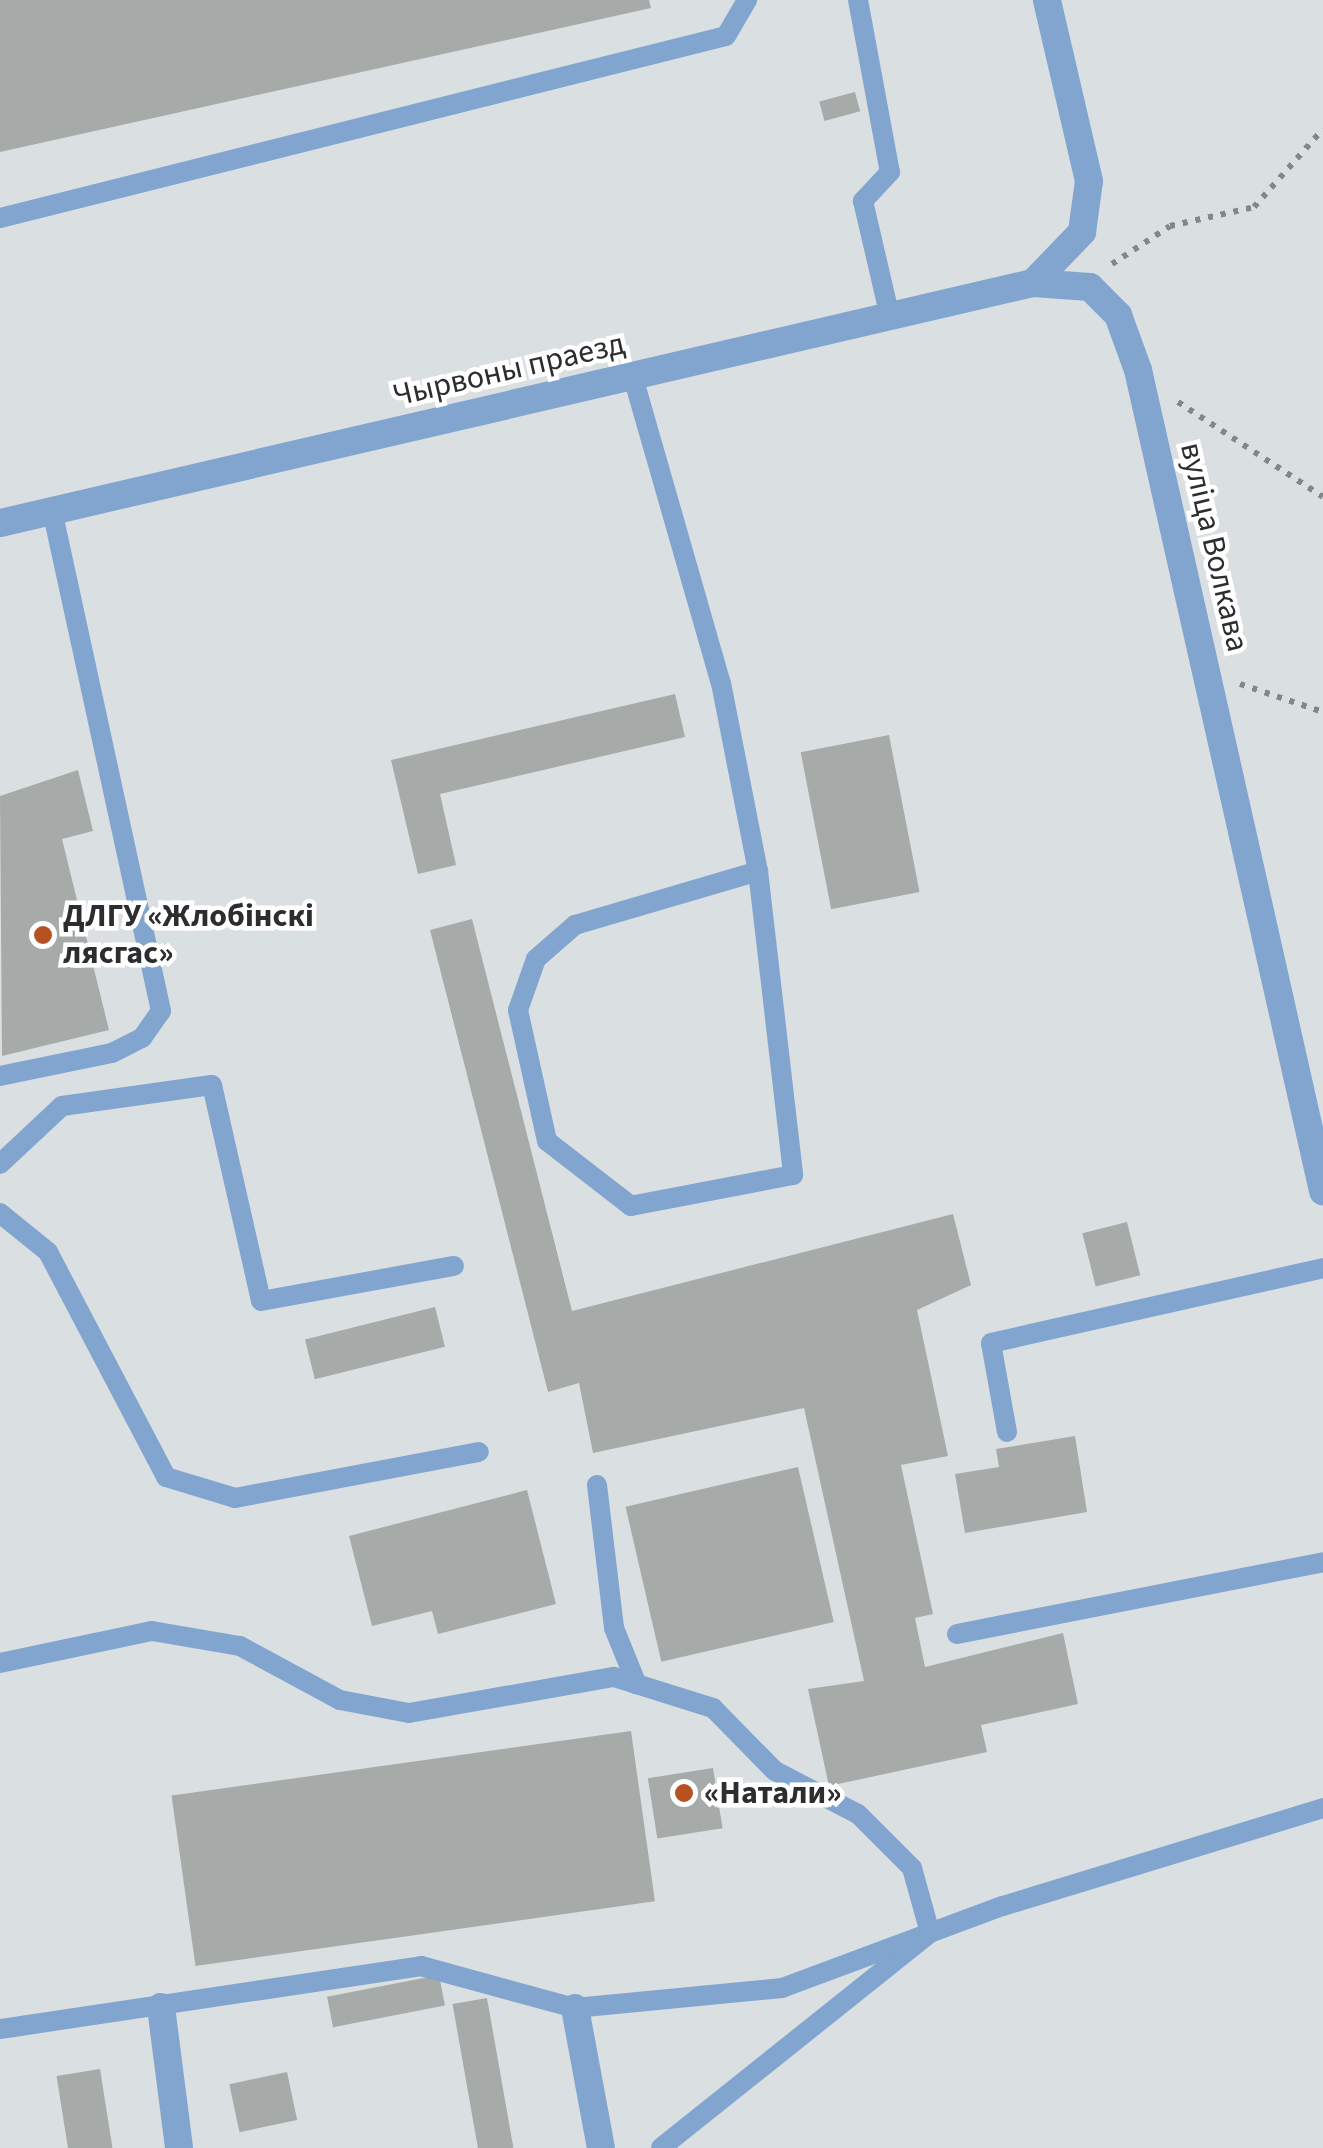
<!DOCTYPE html>
<meta charset="utf-8">
<style>
body{margin:0}
#map{position:relative;width:1323px;height:2148px;overflow:hidden;background:#dadfe1;font-family:"Source Sans 3",sans-serif}
div>[style]{position:absolute}
[style*='--x']{left:calc(var(--x)*1px);top:calc(var(--y)*1px);width:calc(var(--w)*1px);rotate:calc(var(--a)*1deg)}
.building>*{inset:0;background:#a6abaa;transform-origin:0 0}
.path>*{height:6px;margin-top:-3px;transform-origin:0;background:repeating-linear-gradient(90deg,#848789 0 5px,transparent 0 13px)}
.service>*{height:20px;margin:-10px;padding:0 10px;transform-origin:10px;border-radius:10px;background:#82a5cf}
.minor>*{height:28px;margin:-14px;padding:0 14px;transform-origin:14px;border-radius:14px;background:#82a5cf}
.tertiary>*{height:28px;margin:-14px;padding:0 14px;transform-origin:14px;border-radius:14px;background:#82a5cf}
.dots>*{width:28px;height:28px;translate:-50% -50%;box-sizing:border-box;border:5px solid #fff;border-radius:50%}
span{translate:-50% -50%;white-space:nowrap;text-align:center;line-height:1.15;-webkit-text-stroke:9px #fff;paint-order:stroke}
.street-label{font-size:32px;color:#2b2d2e}
.poi-label{font-size:32px;color:#2b2d2e;font-weight:700}
.left{translate:0 -50%;text-align:left}
</style>
<div id="map">
<div class="building">
<div style="clip-path:polygon(0 0,649px 0,651px 8px,0 152px)"></div>
<div style="left:855px;top:92px;width:20px;height:37px;rotate:75deg"></div>
<div style="clip-path:polygon(675px 694px,685px 737px,440px 794px,456px 865px,418px 874px,391px 760px)"></div>
<div style="left:889px;top:735px;width:160px;height:90px;rotate:79deg"></div>
<div style="clip-path:polygon(78px 770px,93px 831px,62px 839px,109px 1030px,2px 1056px,0 796px)"></div>
<div style="clip-path:polygon(472px 919px,572px 1311px,953px 1214px,971px 1285px,917px 1310px,948px 1456px,901px 1465px,933px 1614px,915px 1618px,925px 1667px,1063px 1633px,1078px 1704px,981px 1725px,987px 1752px,829px 1786px,808px 1689px,864px 1681px,804px 1408px,593px 1453px,579px 1383px,548px 1392px,430px 930px)"></div>
<div style="left:1127px;top:1222px;width:55px;height:46px;rotate:76deg"></div>
<div style="left:435px;top:1307px;width:41px;height:134px;rotate:76deg"></div>
<div style="clip-path:polygon(1075px 1436px,1087px 1512px,965px 1533px,955px 1474px,999px 1467px,996px 1449px)"></div>
<div style="left:798px;top:1467px;width:159px;height:177px;rotate:77deg"></div>
<div style="clip-path:polygon(527px 1490px,556px 1604px,438px 1634px,432px 1611px,372px 1626px,349px 1536px)"></div>
<div style="left:631px;top:1731px;width:172px;height:464px;rotate:82deg"></div>
<div style="left:713px;top:1768px;width:61px;height:66px;rotate:81deg"></div>
<div style="left:439px;top:1975px;width:31px;height:114px;rotate:79deg"></div>
<div style="left:487px;top:1998px;width:152px;height:35px;rotate:80deg"></div>
<div style="left:100px;top:2069px;width:80px;height:44px;rotate:81deg"></div>
<div style="left:287px;top:2072px;width:49px;height:59px;rotate:78deg"></div>
</div>
<div class="path">
<div style="--x:1112;--y:264;--w:69;--a:-33.2"></div>
<div style="--x:1170;--y:226;--w:86;--a:-12.7"></div>
<div style="--x:1254;--y:207;--w:104;--a:-48.5"></div>
<div style="--x:1178;--y:402;--w:173;--a:33.2"></div>
<div style="--x:1240;--y:684;--w:88;--a:18.6"></div>
</div>
<div class="service">
<div style="--x:858;--y:0;--w:175;--a:79.5"></div>
<div style="--x:890;--y:172;--w:40;--a:133"></div>
<div style="--x:863;--y:201;--w:119;--a:76.9"></div>
<div style="--x:0;--y:218;--w:748;--a:-14.07"></div>
<div style="--x:726;--y:36;--w:42;--a:-59.7"></div>
<div style="--x:633;--y:377;--w:318;--a:74"></div>
<div style="--x:721;--y:683;--w:192;--a:78.9"></div>
<div style="--x:758;--y:871;--w:306;--a:83.4"></div>
<div style="--x:793;--y:1175;--w:165;--a:169.2"></div>
<div style="--x:631;--y:1206;--w:106;--a:-142.3"></div>
<div style="--x:547;--y:1141;--w:134;--a:-102.5"></div>
<div style="--x:518;--y:1010;--w:54;--a:-70.6"></div>
<div style="--x:536;--y:959;--w:52;--a:-41.1"></div>
<div style="--x:575;--y:925;--w:191;--a:-16.4"></div>
<div style="--x:0;--y:1076;--w:114;--a:-11.6"></div>
<div style="--x:112;--y:1053;--w:34;--a:-27"></div>
<div style="--x:142;--y:1038;--w:33;--a:-55"></div>
<div style="--x:161;--y:1011;--w:513;--a:-102.27"></div>
<div style="--x:0;--y:1164;--w:85;--a:-43.1"></div>
<div style="--x:62;--y:1106;--w:151;--a:-8"></div>
<div style="--x:212;--y:1085;--w:221;--a:77.2"></div>
<div style="--x:261;--y:1301;--w:196;--a:-10.3"></div>
<div style="--x:0;--y:1213;--w:62;--a:39.1"></div>
<div style="--x:48;--y:1252;--w:254;--a:62.3"></div>
<div style="--x:166;--y:1477;--w:72;--a:16.9"></div>
<div style="--x:235;--y:1498;--w:248;--a:-10.7"></div>
<div style="--x:1007;--y:1432;--w:90;--a:-100.2"></div>
<div style="--x:991;--y:1343;--w:340;--a:-12.7"></div>
<div style="--x:597;--y:1485;--w:144;--a:83.2"></div>
<div style="--x:614;--y:1628;--w:61;--a:68"></div>
<div style="--x:957;--y:1634;--w:373;--a:-11.1"></div>
<div style="--x:0;--y:1663;--w:155;--a:-11.9"></div>
<div style="--x:152;--y:1631;--w:89;--a:9.7"></div>
<div style="--x:240;--y:1646;--w:114;--a:28.4"></div>
<div style="--x:340;--y:1700;--w:70;--a:10.7"></div>
<div style="--x:409;--y:1713;--w:208;--a:-10"></div>
<div style="--x:614;--y:1677;--w:104;--a:17.4"></div>
<div style="--x:713;--y:1708;--w:88;--a:45.5"></div>
<div style="--x:775;--y:1771;--w:93;--a:27.4"></div>
<div style="--x:858;--y:1814;--w:76;--a:45"></div>
<div style="--x:912;--y:1868;--w:67;--a:74.5"></div>
<div style="--x:930;--y:1933;--w:344;--a:141.4"></div>
<div style="--x:0;--y:2029;--w:426;--a:-8.5"></div>
<div style="--x:421;--y:1966;--w:160;--a:15.3"></div>
<div style="--x:575;--y:2008;--w:208;--a:-5.5"></div>
<div style="--x:782;--y:1988;--w:236;--a:-20.4"></div>
<div style="--x:1003;--y:1906;--w:335;--a:-17"></div>
</div>
<div class="minor">
<div style="--x:161;--y:2007;--w:142;--a:82.7"></div>
<div style="--x:575;--y:2008;--w:142;--a:79.5"></div>
</div>
<div class="tertiary">
<div style="--x:1033;--y:283;--w:71;--a:-46.1"></div>
<div style="--x:1082;--y:232;--w:51;--a:-82.2"></div>
<div style="--x:1089;--y:181;--w:186;--a:-103.1"></div>
<div style="--x:0;--y:523;--w:1061;--a:-13.08"></div>
<div style="--x:1033;--y:283;--w:57;--a:4"></div>
<div style="--x:1090;--y:287;--w:40;--a:45"></div>
<div style="--x:1118;--y:315;--w:59;--a:70"></div>
<div style="--x:1138;--y:370;--w:842;--a:77.3"></div>
</div>
<div class="dots">
<div style="left:43px;top:935px;background:#b75122"></div>
<div style="left:684px;top:1793px;background:#b75122"></div>
</div>
<div class="street-label">
<span style="left:509px;top:370px;rotate:-13deg">Чырвоны праезд</span>
<span style="left:1214px;top:547px;rotate:77deg">вуліца Волкава</span>
</div>
<div class="poi-label">
<span class="left" style="left:63px;top:935px">ДЛГУ «Жлобінскі<br>лясгас»</span>
<span class="left" style="left:704px;top:1793px">«Натали»</span>
</div>
</div>
